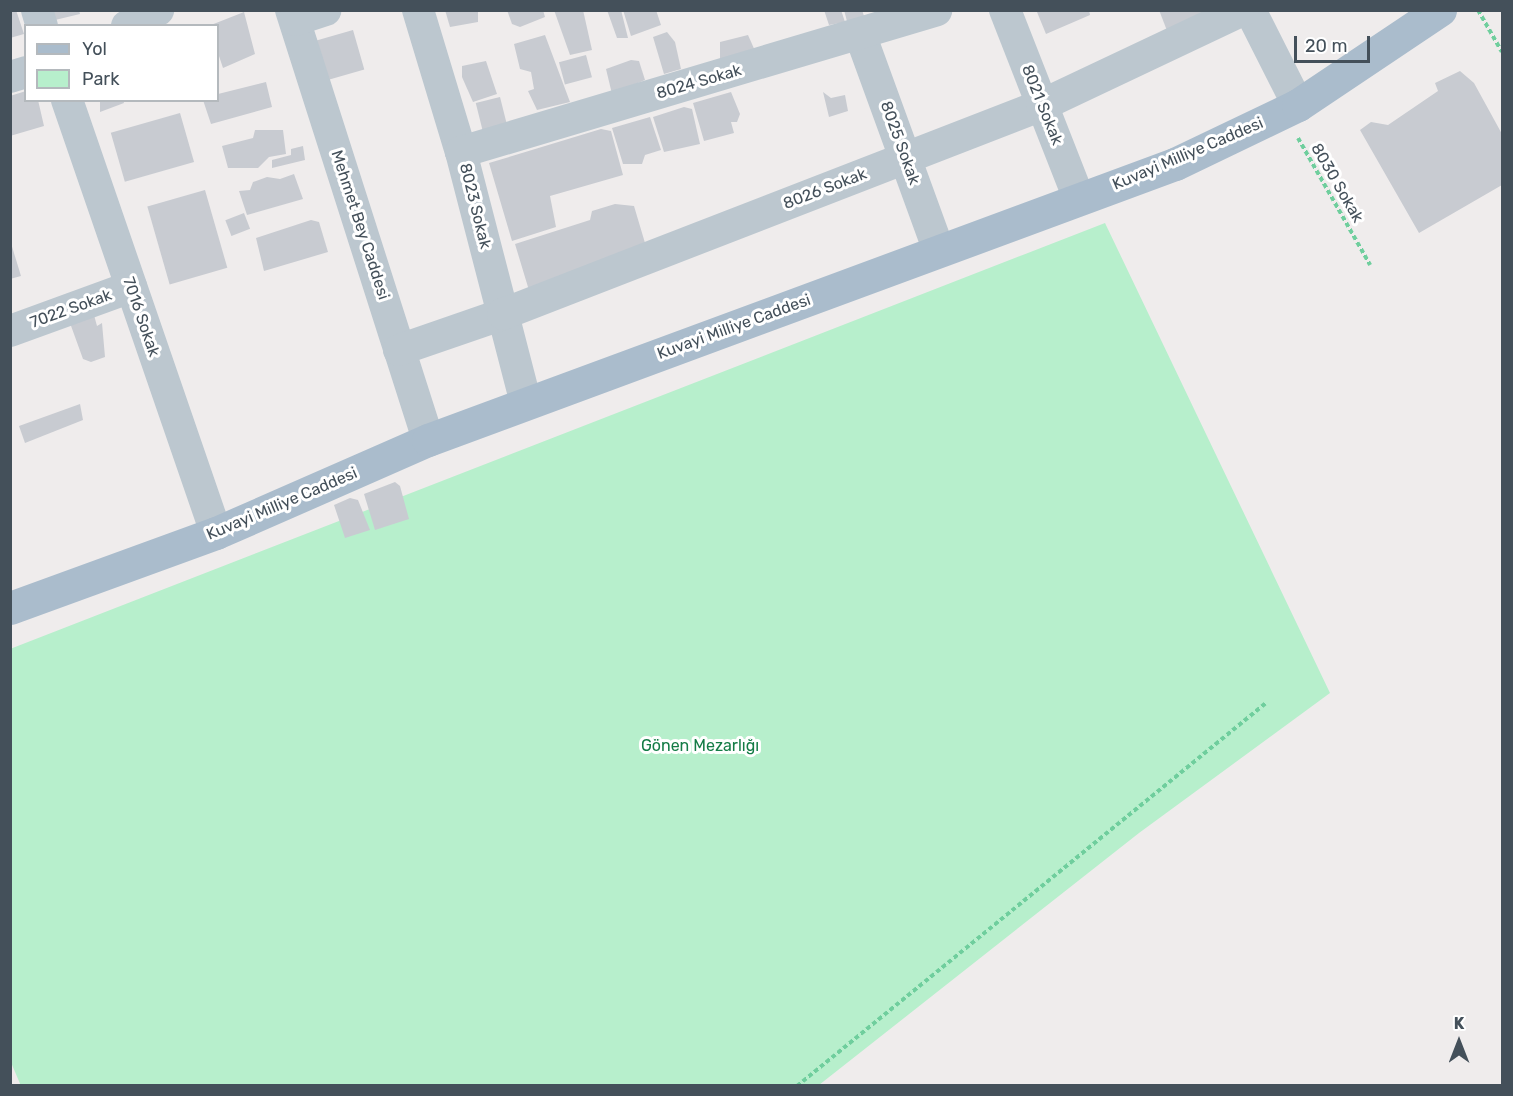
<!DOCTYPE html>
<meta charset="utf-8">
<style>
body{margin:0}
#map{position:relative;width:1513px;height:1096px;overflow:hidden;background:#efecec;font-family:Rubik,sans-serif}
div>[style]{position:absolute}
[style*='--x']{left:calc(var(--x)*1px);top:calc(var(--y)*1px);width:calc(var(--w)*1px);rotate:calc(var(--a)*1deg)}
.green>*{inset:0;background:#b7efcc}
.building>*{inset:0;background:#c8cbd1;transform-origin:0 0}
.path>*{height:4px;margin-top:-2px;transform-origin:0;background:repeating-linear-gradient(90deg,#6fce9d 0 4.5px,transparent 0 7.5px)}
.minor>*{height:32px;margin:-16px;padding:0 16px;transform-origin:16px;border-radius:16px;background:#bcc7cf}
.major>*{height:33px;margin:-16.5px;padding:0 16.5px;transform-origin:16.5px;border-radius:16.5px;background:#aabccc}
span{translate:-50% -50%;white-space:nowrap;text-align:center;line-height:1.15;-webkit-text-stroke:6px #fff;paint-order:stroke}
.street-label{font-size:16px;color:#44505a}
.park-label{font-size:16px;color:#147c46}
.frame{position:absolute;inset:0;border:12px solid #44505a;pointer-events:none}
.legend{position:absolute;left:24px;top:24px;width:195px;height:78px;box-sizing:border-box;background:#fff;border:2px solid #b4b9bd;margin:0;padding:8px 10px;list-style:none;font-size:18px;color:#44505a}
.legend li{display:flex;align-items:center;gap:12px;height:30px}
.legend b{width:30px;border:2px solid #b4b9bd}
.north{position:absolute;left:1429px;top:1012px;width:60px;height:60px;-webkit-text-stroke:4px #fff;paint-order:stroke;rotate:0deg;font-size:16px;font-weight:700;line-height:24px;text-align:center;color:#44505a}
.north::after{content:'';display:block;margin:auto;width:21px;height:27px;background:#44505a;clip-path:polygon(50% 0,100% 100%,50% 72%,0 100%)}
.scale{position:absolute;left:1294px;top:36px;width:76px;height:27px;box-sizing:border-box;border:3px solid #44505a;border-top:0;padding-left:8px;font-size:18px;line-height:21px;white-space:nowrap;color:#44505a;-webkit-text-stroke:4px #fff;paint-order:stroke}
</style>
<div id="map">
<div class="green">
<div style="clip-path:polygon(1105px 223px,1330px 693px,1139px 833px,819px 1085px,21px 1086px,10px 1060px,10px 649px)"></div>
</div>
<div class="building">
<div style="clip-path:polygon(10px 10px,16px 10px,24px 34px,10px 38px)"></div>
<div style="clip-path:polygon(52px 10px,79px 10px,80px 14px,55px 20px)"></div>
<div style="clip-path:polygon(445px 10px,478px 10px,478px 22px,450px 27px)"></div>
<div style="clip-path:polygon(507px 10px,543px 10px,545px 17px,520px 27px,512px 24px)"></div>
<div style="clip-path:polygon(554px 10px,583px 10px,592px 50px,570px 55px)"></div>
<div style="clip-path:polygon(607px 10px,621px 10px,628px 38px,617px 38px)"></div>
<div style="clip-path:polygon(623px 10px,656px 10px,661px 25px,631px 36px)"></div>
<div style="clip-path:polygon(824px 10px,841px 10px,845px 22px,829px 25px)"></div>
<div style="clip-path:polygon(844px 10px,862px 10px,867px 25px,848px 25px)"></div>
<div style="clip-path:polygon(1041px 10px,1089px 10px,1090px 15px,1046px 34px,1037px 12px)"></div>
<div style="clip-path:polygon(1159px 10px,1210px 10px,1171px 41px)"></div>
<div style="clip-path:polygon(244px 12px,255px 54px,223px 68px,218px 53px,218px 26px,211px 25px)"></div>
<div style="left:353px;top:30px;width:41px;height:38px;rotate:74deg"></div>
<div style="clip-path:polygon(667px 32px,675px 42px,681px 69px,664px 74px,653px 37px)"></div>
<div style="clip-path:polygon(545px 35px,570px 102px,537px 110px,528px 91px,534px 89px,531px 72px,520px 69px,514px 44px)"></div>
<div style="clip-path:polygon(748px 35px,756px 53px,720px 61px,720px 42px)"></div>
<div style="left:586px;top:55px;width:23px;height:28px;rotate:75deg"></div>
<div style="clip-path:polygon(631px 60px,639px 61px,645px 80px,612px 94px,606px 69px)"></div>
<div style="clip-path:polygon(486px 61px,497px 94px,473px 102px,462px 77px,462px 66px)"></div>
<div style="clip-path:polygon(1460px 71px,1474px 83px,1502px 134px,1502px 185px,1419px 233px,1360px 130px,1371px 122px,1388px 125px,1438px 91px,1435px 83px)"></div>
<div style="clip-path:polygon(266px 82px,272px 107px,211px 124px,203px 100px,218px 100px,218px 94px)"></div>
<div style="clip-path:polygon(26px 91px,26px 100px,38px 100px,44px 126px,10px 136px,10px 96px)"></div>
<div style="clip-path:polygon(731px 92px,740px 114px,737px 122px,731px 122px,734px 133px,704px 141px,693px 103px)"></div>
<div style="clip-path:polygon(823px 92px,831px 98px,845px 95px,848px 111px,829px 117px)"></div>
<div style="left:500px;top:97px;width:34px;height:25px;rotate:76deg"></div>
<div style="clip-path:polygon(100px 100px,123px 100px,124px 103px,100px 112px)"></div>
<div style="clip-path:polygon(684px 107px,692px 109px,700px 144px,664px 152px,653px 117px)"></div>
<div style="left:180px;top:113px;width:51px;height:72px;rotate:74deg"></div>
<div style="clip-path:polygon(650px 117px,661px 150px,645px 155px,642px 164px,623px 164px,612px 128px)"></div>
<div style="clip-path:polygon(601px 129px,611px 131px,623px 175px,550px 196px,556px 227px,512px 241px,489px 163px)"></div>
<div style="clip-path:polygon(255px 130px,283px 130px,286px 154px,269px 157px,258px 168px,228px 168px,222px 146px,253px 138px)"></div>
<div style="clip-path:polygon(303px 146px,305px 160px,272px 168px,272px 160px,291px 155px,291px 149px)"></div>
<div style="clip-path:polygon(294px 174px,303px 199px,247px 215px,239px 191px,250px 190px,253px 182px,267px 177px,280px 179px)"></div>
<div style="left:205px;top:190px;width:81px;height:60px;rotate:74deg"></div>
<div style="clip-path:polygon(615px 204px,634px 206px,648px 253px,531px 297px,515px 244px,590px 220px,592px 211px)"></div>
<div style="left:244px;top:213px;width:17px;height:20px;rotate:69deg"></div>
<div style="clip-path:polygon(311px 220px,319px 222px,328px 252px,264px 271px,256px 238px)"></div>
<div style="clip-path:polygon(10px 240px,21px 276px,10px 279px)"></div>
<div style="clip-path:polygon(91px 304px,97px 326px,102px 323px,105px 357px,91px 362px,83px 359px,66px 312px)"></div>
<div style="clip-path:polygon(80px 404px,83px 420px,25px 443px,19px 426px)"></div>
<div style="clip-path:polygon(395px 482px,400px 486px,409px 519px,375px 530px,364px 494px)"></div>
<div style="clip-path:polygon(350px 498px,358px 500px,370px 530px,345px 538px,334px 505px)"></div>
</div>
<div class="path">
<div style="--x:1478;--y:10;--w:48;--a:60.3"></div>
<div style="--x:1298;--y:138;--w:146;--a:60.4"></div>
<div style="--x:797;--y:1086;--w:606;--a:-39.24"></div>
</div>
<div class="minor">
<div style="--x:37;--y:10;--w:17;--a:73"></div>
<div style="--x:291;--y:10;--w:451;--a:72.3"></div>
<div style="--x:418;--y:10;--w:148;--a:73.2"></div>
<div style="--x:461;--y:152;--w:260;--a:75.5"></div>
<div style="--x:1005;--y:10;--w:203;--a:68.6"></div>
<div style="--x:1250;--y:10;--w:106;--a:63.2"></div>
<div style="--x:295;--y:20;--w:32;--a:-18"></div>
<div style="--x:127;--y:26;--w:35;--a:-27"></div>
<div style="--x:860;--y:34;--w:231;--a:70"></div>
<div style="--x:10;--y:77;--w:17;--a:-17"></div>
<div style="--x:67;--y:100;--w:458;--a:71"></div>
<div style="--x:461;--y:152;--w:496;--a:-16.6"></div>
<div style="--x:10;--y:331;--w:129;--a:-20"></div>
<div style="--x:399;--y:350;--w:110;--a:-19.1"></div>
<div style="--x:503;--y:314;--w:578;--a:-21.19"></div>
<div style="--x:1042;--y:105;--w:222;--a:-25.3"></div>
</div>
<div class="major">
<div style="--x:10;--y:608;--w:219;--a:-20"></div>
<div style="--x:216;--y:533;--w:232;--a:-23.7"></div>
<div style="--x:428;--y:440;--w:796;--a:-20.28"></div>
<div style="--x:1175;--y:164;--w:136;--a:-25.6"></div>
<div style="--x:1298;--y:105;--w:171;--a:-33.8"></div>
</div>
<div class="street-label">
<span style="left:699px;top:82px;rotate:-16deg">8024 Sokak</span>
<span style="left:1042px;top:105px;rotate:68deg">8021 Sokak</span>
<span style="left:900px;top:143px;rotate:70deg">8025 Sokak</span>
<span style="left:1188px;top:154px;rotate:-23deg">Kuvayi Milliye Caddesi</span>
<span style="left:1337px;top:183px;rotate:60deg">8030 Sokak</span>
<span style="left:825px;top:189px;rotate:-21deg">8026 Sokak</span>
<span style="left:475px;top:206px;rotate:76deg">8023 Sokak</span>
<span style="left:360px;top:225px;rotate:72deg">Mehmet Bey Caddesi</span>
<span style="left:71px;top:309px;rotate:-20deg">7022 Sokak</span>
<span style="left:141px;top:317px;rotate:71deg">7016 Sokak</span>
<span style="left:734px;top:327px;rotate:-20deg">Kuvayi Milliye Caddesi</span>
<span style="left:282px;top:504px;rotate:-23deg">Kuvayi Milliye Caddesi</span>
</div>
<div class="park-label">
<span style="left:700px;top:746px">Gönen Mezarlığı</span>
</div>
<div class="frame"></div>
<ul class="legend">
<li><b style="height:8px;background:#aabccc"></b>Yol</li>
<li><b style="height:16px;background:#b7efcc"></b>Park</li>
</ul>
<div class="north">K</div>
<div class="scale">20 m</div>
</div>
